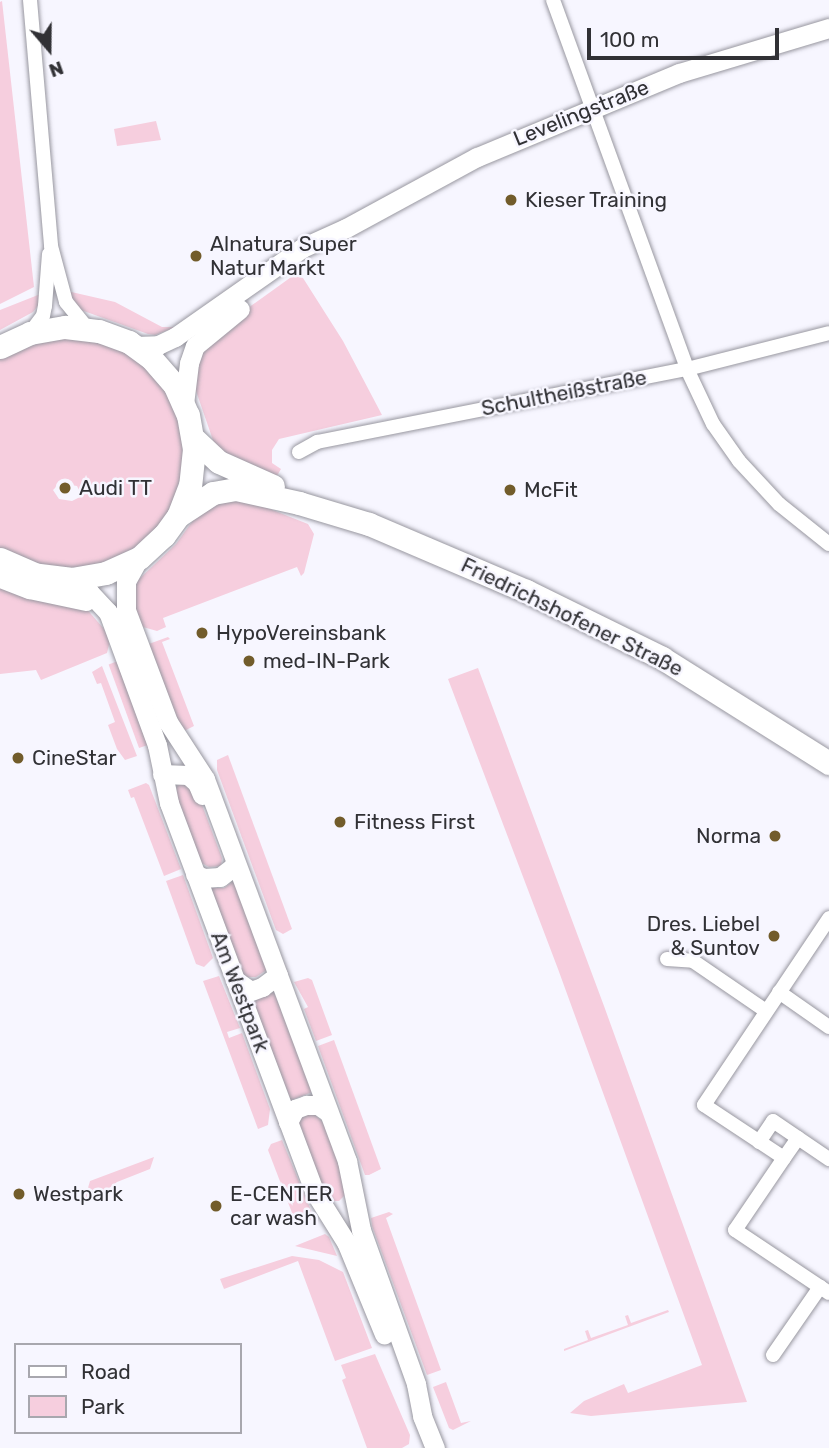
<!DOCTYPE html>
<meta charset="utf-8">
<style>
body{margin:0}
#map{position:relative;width:829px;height:1448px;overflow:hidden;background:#f7f6ff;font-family:Rubik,sans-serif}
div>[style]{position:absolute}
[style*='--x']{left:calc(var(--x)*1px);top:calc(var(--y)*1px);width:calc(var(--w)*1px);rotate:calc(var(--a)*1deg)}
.green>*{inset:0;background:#f6cede;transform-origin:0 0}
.roads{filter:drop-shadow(0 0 2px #9897a0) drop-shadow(0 0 2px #9897a0)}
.street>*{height:14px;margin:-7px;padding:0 7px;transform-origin:7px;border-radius:7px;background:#fff}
.secondary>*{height:19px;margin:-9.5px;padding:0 9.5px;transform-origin:9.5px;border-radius:9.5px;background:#fff}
.primary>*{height:23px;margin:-11.5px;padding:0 11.5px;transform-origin:11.5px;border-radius:11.5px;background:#fff}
.dots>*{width:19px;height:19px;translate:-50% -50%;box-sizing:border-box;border:4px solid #f7f6ff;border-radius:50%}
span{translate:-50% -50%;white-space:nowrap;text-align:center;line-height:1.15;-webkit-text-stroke:5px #f7f6ff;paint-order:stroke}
.street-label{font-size:21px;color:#313135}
.poi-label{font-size:21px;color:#313135}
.left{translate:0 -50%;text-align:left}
.right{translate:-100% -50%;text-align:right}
.legend{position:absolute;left:14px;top:1343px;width:228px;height:91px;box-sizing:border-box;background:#f7f6ff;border:2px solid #a8a7ae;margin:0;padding:9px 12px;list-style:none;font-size:21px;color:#313135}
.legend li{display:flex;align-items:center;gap:14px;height:35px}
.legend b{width:35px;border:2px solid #a8a7ae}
.north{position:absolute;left:14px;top:14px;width:70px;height:70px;-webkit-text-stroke:5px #f7f6ff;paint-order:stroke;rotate:160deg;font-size:19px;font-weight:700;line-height:28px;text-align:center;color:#313135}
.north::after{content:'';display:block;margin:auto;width:24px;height:32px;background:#313135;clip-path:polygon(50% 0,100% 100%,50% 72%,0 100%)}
.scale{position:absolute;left:587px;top:28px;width:192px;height:32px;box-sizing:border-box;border:4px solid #313135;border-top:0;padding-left:9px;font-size:21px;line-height:24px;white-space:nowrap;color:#313135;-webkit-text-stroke:5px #f7f6ff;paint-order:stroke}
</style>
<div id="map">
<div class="green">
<div style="clip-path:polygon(2px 1px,34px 287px,0 304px,0 2px)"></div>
<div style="clip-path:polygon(156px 121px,161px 140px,117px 146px,114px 129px)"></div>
<div style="clip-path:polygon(294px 275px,303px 278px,343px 341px,382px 415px,279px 439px,272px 450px,272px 463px,281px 469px,275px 479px,216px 449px,195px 388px,196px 356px,248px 308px)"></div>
<div style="clip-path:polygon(67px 291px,115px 302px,162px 327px,176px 327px,155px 335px,148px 334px,81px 310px)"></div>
<div style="clip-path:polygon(43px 293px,41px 302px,33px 312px,0 330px,0 310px)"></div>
<div style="clip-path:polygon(evenodd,71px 335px,129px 352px,172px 395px,187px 453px,171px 511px,138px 548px,92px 569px,42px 568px,0 549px,0 357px,13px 349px,71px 335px,60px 483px,77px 486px,82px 496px,72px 501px,59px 499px,53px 490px,60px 483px)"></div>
<div style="clip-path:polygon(225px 497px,265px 507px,308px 524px,314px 534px,304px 573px,301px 576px,297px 567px,163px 618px,166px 627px,157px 631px,143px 627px,133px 611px,137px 581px,176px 544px,199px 512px)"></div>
<div style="clip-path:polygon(0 583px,85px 607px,104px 629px,110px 641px,107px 653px,41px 680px,36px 670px,0 674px)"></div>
<div style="clip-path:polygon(168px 637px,170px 639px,162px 642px,194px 726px,182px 732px,146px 645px)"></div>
<div style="left:118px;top:661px;width:89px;height:10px;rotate:70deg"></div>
<div style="clip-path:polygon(102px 666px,137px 756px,125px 760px,117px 749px,108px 725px,115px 722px,101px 683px,97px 684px,92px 672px)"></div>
<div style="clip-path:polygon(478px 668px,604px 1006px,747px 1402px,591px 1416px,570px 1413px,584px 1401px,624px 1384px,628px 1393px,702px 1365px,558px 969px,448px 679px)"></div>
<div style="clip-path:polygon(228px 755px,292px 929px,283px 934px,276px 930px,217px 770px,217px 760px)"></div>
<div style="clip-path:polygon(146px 783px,149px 785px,181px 869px,164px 876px,134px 797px,131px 798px,128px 790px)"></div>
<div style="clip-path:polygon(183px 783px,196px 789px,222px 858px,221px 866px,209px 867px,200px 862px,176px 796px,177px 786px)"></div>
<div style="clip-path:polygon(183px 875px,213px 958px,204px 967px,196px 964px,166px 881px)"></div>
<div style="clip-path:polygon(235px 880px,268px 969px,256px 977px,244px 977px,211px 888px,224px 888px)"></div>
<div style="clip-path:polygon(219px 976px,240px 1028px,227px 1032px,229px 1038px,242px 1033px,270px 1109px,268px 1125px,258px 1129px,203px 981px)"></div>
<div style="clip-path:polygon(308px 978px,312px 980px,332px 1035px,316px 1041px,304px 1009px,308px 1007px,294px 982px)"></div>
<div style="left:274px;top:992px;width:107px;height:23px;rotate:69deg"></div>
<div style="clip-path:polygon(334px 1040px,381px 1169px,369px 1175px,365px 1175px,318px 1046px)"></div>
<div style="clip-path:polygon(313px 1113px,327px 1126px,347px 1193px,339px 1201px,328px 1201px,298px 1123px,302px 1115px)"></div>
<div style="clip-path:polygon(282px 1140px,314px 1218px,307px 1222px,298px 1222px,294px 1218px,268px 1150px,271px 1144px)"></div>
<div style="clip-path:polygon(154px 1157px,150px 1169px,117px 1182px,93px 1201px,85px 1198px,90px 1181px)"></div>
<div style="clip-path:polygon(389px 1212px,393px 1214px,386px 1218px,441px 1370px,427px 1375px,372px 1226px,371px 1218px)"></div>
<div style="clip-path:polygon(325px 1234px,329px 1237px,337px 1256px,295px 1246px)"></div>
<div style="clip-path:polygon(292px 1256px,319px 1260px,343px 1272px,372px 1348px,335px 1361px,298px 1261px,224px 1289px,220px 1279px)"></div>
<div style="clip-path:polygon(668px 1310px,669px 1312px,564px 1351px,564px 1349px,588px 1340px,585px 1331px,588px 1330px,591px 1338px,628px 1325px,625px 1316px,628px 1315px,631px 1323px)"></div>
<div style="clip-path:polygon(375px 1354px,410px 1435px,409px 1444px,402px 1448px,367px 1448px,342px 1380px,346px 1378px,341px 1365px)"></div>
<div style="clip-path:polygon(446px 1382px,461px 1423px,471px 1421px,453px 1430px,449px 1428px,433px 1387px)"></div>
</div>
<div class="roads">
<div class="street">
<div style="--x:30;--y:0;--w:247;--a:85.1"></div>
<div style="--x:51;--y:246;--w:58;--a:75"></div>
<div style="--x:66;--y:302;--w:33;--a:51"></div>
<div style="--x:553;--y:0;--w:393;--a:70"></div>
<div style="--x:687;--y:369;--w:61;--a:64.7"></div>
<div style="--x:713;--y:424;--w:45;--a:54.9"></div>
<div style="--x:739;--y:461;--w:59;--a:47.1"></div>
<div style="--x:779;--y:504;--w:64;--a:38.7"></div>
<div style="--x:30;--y:333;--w:21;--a:-53"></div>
<div style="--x:43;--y:316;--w:10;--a:-79"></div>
<div style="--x:45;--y:306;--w:52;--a:-85.6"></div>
<div style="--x:299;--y:452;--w:21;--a:-29"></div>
<div style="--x:317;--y:442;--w:377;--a:-11.2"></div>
<div style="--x:687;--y:369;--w:146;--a:-14.2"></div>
<div style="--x:667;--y:959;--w:26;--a:4"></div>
<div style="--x:693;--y:961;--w:88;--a:34.4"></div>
<div style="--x:779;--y:992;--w:61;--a:35"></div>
<div style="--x:798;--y:1138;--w:24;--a:125"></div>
<div style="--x:784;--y:1158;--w:96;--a:-146.5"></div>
<div style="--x:704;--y:1105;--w:225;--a:-56.2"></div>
<div style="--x:759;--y:1142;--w:25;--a:-56"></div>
<div style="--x:773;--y:1121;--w:68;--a:34.2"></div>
<div style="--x:784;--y:1158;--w:87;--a:124.2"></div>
<div style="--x:735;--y:1230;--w:113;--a:33.8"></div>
<div style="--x:773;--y:1355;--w:83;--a:-55.3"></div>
</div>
<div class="secondary">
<div style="--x:135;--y:346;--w:23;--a:-2"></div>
<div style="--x:158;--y:345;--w:19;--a:-25"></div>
<div style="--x:175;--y:337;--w:155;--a:-35"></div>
<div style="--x:302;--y:248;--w:48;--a:-24.4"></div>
<div style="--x:346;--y:228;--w:149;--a:-28.5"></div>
<div style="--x:477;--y:157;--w:219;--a:-22.6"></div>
<div style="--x:679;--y:73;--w:157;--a:-16.7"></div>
<div style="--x:184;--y:404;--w:41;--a:-83"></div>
<div style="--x:189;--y:363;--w:18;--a:-71"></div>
<div style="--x:195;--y:346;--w:58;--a:-39.4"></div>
<div style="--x:139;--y:558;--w:26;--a:119"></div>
<div style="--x:126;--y:581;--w:29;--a:90"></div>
<div style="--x:126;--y:610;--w:120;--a:69.4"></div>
<div style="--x:168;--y:722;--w:68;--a:57"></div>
<div style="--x:205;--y:779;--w:408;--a:69.6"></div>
<div style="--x:347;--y:1161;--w:70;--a:78.5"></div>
<div style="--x:361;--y:1230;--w:164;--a:70.3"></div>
<div style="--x:416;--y:1384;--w:33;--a:79"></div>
<div style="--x:422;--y:1416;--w:35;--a:68"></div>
<div style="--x:0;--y:578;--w:31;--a:21"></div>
<div style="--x:29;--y:589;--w:58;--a:11.9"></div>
<div style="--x:60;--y:579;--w:33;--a:25"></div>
<div style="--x:90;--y:593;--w:26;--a:47"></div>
<div style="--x:108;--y:612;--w:142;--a:69.8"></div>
<div style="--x:157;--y:745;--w:59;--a:78.3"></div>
<div style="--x:169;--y:803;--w:414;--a:69.5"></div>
<div style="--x:314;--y:1191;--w:60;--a:57.9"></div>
<div style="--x:346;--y:1242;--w:100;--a:67.6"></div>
<div style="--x:162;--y:774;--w:26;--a:2"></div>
<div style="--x:188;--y:775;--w:12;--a:42"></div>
<div style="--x:197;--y:783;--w:13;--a:67"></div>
<div style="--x:195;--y:874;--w:10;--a:24"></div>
<div style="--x:204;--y:878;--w:16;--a:-4"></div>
<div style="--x:220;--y:877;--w:16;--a:-38"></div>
<div style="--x:233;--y:867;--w:5;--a:-68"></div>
<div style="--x:235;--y:980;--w:19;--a:35"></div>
<div style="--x:251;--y:991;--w:12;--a:-20"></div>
<div style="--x:262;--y:987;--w:20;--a:-37"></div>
<div style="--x:288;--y:1122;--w:15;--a:-62"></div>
<div style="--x:295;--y:1109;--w:12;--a:-20"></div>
<div style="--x:306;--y:1105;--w:12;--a:0"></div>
<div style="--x:318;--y:1105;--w:12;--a:35"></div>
</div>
<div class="primary">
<div style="--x:0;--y:347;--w:33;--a:-25"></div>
<div style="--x:30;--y:333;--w:36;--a:-10"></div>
<div style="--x:65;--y:327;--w:34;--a:7"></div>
<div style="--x:99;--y:331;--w:32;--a:20"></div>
<div style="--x:129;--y:342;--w:27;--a:36"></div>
<div style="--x:151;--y:358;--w:35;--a:49"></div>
<div style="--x:174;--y:384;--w:34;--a:66"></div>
<div style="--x:188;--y:415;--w:35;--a:80"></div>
<div style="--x:194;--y:449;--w:36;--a:96"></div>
<div style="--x:190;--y:485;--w:33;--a:111"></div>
<div style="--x:178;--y:516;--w:24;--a:126"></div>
<div style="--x:164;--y:535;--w:34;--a:137"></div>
<div style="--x:139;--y:558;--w:36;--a:156"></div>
<div style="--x:106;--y:573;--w:35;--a:170"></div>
<div style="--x:72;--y:579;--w:35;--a:-173"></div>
<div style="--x:37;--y:575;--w:40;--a:-156.6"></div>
<div style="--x:193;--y:438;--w:35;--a:43"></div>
<div style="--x:219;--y:462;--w:59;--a:24"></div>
<div style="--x:178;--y:516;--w:42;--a:-33.3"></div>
<div style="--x:213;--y:493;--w:23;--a:-10"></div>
<div style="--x:236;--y:489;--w:65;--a:12.5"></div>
<div style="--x:299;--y:503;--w:73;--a:16.7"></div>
<div style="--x:369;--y:524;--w:171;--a:23.1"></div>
<div style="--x:526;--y:591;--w:152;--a:26.2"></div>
<div style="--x:662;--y:658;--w:197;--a:32.2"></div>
</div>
</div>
<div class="dots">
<div style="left:511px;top:200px;background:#725c2b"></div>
<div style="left:196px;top:256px;background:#725c2b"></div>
<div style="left:65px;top:488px;background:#725c2b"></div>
<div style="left:510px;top:490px;background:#725c2b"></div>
<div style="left:202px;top:633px;background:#725c2b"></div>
<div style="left:249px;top:661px;background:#725c2b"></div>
<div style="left:18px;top:758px;background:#725c2b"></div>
<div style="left:340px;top:822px;background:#725c2b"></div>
<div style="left:775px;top:836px;background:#725c2b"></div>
<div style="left:774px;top:936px;background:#725c2b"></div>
<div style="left:19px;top:1194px;background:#725c2b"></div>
<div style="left:216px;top:1206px;background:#725c2b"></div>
</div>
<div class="street-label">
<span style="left:581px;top:113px;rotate:-22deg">Levelingstraße</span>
<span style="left:564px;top:393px;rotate:-11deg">Schultheißstraße</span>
<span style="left:572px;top:617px;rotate:26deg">Friedrichshofener Straße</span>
<span style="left:240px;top:992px;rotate:69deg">Am Westpark</span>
</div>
<div class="poi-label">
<span class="left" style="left:525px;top:200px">Kieser Training</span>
<span class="left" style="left:210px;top:256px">Alnatura Super<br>Natur Markt</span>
<span class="left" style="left:79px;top:488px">Audi TT</span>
<span class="left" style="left:524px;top:490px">McFit</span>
<span class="left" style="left:216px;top:633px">HypoVereinsbank</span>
<span class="left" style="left:263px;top:661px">med-IN-Park</span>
<span class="left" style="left:32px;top:758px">CineStar</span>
<span class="left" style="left:354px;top:822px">Fitness First</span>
<span class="right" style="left:761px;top:836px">Norma</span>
<span class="right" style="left:760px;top:936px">Dres. Liebel<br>&amp; Suntov</span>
<span class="left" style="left:33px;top:1194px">Westpark</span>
<span class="left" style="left:230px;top:1206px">E-CENTER<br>car wash</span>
</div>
<ul class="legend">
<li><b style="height:9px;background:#fff"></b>Road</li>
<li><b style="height:19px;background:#f6cede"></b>Park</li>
</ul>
<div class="north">N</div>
<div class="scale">100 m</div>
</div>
